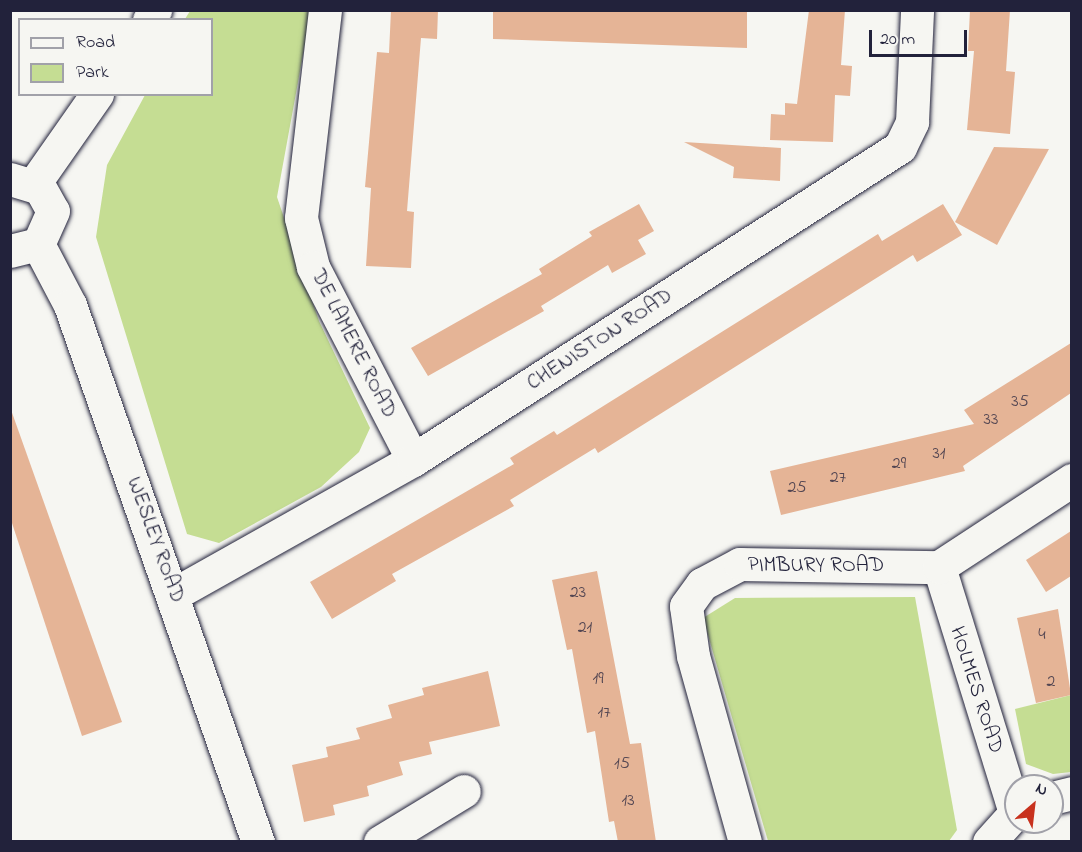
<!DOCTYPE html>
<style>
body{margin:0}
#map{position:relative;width:1082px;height:852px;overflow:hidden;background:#f6f6f2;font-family:"Indie Flower",sans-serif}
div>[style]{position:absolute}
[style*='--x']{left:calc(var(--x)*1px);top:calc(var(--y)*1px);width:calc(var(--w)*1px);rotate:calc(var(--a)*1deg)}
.green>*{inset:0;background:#c5dd93}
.building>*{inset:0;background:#e5b496}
.roads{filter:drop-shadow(0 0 2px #22223b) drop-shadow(0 0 2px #22223b)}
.minor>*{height:33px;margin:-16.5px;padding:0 16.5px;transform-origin:16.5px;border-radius:16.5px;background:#f6f6f2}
.primary>*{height:33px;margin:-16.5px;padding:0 16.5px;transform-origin:16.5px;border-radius:16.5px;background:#f6f6f2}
span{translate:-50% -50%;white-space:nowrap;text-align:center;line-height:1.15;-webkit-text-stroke:6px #f6f6f2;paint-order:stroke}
.number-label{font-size:18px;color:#534652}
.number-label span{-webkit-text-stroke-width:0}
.street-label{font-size:21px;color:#22223b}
.frame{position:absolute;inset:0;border:12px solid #22223b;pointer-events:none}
.legend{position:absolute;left:18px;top:18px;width:195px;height:78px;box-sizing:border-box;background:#f6f6f2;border:2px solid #a1a1a9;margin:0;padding:8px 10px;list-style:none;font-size:18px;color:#22223b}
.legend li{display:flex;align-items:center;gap:12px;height:30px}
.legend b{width:30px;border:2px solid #a1a1a9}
.north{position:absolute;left:1004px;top:774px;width:60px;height:60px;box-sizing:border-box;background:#f6f6f2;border:2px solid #a1a1a9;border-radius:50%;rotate:28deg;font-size:16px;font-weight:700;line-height:24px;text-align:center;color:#22223b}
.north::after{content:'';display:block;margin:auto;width:21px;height:27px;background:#c8321e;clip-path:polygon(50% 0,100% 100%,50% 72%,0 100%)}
.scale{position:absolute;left:869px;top:30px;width:98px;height:27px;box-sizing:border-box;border:3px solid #22223b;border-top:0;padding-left:8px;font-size:18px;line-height:21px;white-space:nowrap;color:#22223b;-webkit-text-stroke:4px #f6f6f2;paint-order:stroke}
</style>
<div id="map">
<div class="green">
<div style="clip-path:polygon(190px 11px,311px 11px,277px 197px,319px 321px,370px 428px,359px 452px,321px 487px,219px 543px,187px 534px,96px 237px,107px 165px,145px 95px,212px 94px,212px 20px,185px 19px)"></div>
<div style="clip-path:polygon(915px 597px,957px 830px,949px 841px,768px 841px,703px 618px,735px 598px)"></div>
<div style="clip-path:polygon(1071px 695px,1071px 772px,1053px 774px,1026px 764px,1015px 709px)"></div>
</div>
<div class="building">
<div style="clip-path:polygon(391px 10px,438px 10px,437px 39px,421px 38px,407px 211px,414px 212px,411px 268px,366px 266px,371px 188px,365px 187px,377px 52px,389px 53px)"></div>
<div style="clip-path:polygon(493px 10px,747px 10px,747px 48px,493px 39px)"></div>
<div style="clip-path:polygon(809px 10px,845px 10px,841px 65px,852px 66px,850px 96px,835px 95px,833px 142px,770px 140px,771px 114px,785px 115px,785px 103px,797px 104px)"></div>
<div style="clip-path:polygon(970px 10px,1010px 10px,1006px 71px,1015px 72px,1010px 134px,967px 130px,974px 51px,968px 51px)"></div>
<div style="clip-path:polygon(684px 142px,781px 148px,780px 181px,733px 178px,734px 167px)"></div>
<div style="clip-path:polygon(994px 147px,1049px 149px,997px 245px,955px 222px)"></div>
<div style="clip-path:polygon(639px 204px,654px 231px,638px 240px,646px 254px,612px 273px,608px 265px,541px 306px,544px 311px,428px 376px,411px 348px,542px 274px,539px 269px,592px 236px,589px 232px)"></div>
<div style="clip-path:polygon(943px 204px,962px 235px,917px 262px,913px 255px,598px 453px,595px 448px,510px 500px,514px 506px,392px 574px,396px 581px,332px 619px,310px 582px,514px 464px,510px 458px,554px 431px,557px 435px,878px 234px,882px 241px)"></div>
<div style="clip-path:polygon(1071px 343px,1071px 393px,963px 466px,965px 471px,781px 515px,770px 471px,974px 424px,964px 410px)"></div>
<div style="clip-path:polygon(10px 407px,122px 722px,82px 736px,10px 517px)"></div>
<div style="clip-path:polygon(1071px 531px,1071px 576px,1046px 592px,1026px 560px)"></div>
<div style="clip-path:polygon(597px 571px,630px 744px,641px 743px,656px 842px,618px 842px,614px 821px,609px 822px,595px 731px,587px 733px,572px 649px,567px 650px,552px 580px)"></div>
<div style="clip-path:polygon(1058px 609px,1071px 695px,1036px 703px,1017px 618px)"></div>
<div style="clip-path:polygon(488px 671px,500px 726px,429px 742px,432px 754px,399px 762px,403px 775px,367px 786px,369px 796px,333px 805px,335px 815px,304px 822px,292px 765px,328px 757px,326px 747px,360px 739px,356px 728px,392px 718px,388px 705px,424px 695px,422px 688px)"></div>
</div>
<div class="roads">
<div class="minor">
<div style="--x:325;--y:10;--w:209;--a:96.6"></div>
<div style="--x:301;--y:218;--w:50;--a:76.2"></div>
<div style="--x:313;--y:267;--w:217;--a:62.6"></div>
<div style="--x:939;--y:567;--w:257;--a:72.8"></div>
<div style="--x:174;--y:594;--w:274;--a:-29.3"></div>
<div style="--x:413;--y:460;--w:579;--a:-32.73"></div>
<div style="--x:900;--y:147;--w:28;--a:-64"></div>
<div style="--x:912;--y:122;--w:112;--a:-87.4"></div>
<div style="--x:1052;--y:798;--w:21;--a:-14"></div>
<div style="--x:380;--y:842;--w:98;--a:-31.3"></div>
<div style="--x:745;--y:842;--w:193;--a:-105.6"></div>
<div style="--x:693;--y:656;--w:50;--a:-98"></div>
<div style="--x:686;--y:606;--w:27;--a:-54"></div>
<div style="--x:702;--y:584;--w:43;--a:-27.8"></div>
<div style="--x:740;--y:564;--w:199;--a:0.9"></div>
<div style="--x:939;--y:567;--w:159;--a:-33.2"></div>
<div style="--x:989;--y:842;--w:40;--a:-48"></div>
</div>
<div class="primary">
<div style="--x:149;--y:20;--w:12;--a:-59"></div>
<div style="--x:10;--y:179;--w:31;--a:17"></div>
<div style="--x:40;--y:188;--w:26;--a:61"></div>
<div style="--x:53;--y:211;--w:36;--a:114"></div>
<div style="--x:38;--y:244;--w:29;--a:166"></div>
<div style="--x:34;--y:184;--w:110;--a:-55"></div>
<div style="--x:38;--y:244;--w:69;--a:62.3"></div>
<div style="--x:70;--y:305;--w:569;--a:70.71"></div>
</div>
</div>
<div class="number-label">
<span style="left:1020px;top:402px">35</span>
<span style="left:991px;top:420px">33</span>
<span style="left:939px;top:454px">31</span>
<span style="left:899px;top:464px">29</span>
<span style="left:838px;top:478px">27</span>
<span style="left:797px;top:488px">25</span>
<span style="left:578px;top:593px">23</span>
<span style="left:585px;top:628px">21</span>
<span style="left:1042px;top:635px">4</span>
<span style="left:598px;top:679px">19</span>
<span style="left:1051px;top:682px">2</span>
<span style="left:604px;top:713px">17</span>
<span style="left:622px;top:764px">15</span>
<span style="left:628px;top:801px">13</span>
</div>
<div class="street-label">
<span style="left:600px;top:340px;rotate:-33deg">CHENISTON ROAD</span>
<span style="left:353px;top:344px;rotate:63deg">DE LAMERE ROAD</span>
<span style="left:155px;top:540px;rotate:70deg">WESLEY ROAD</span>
<span style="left:816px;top:566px">PIMBURY ROAD</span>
<span style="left:976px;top:690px;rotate:72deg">HOLMES ROAD</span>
</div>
<div class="frame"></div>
<ul class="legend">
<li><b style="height:8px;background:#f6f6f2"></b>Road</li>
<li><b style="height:16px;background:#c5dd93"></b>Park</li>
</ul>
<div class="north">N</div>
<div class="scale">20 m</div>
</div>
